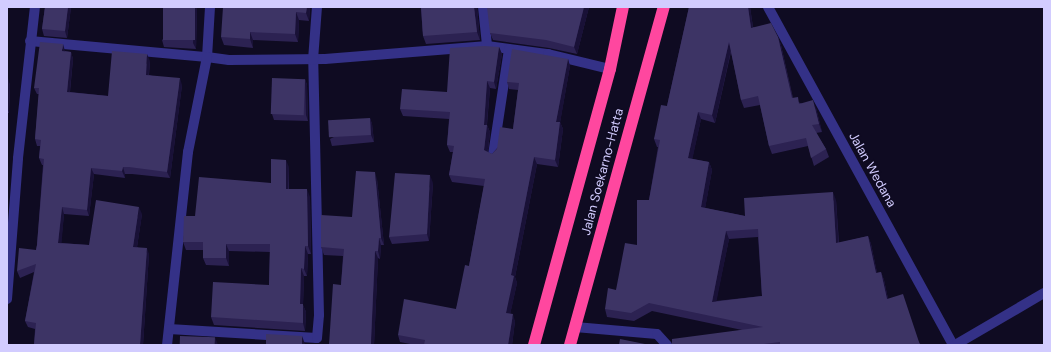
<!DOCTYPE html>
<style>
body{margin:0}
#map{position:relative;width:1051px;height:352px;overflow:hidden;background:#0f0b22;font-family:"DM Sans",sans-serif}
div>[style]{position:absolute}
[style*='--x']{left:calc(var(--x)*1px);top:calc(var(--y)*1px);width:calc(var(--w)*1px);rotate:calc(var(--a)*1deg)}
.minor>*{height:10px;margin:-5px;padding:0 5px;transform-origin:5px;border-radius:5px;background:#343187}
.highway>*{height:12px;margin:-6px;padding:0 6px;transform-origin:6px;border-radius:6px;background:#ff479f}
.wall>*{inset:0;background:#2c2252}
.shaded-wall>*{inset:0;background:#191137}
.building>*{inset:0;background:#3d3465;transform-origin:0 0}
span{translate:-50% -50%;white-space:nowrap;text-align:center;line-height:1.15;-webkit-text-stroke:3px #0f0b22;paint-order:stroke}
.street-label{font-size:13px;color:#d2ccff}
.frame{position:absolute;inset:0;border:8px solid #d2ccff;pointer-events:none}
</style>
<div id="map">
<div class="minor">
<div style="--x:210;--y:7;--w:50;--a:93.4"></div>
<div style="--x:207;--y:57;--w:22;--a:8"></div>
<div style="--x:229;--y:60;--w:96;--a:-0.6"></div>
<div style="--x:325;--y:59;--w:163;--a:-4.6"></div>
<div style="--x:487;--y:46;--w:62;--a:7.5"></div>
<div style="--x:548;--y:54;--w:64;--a:13.6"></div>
<div style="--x:483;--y:7;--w:39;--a:84"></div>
<div style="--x:768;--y:7;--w:385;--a:61.3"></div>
<div style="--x:30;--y:41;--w:178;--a:5.2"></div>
<div style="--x:207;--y:57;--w:97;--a:101.3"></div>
<div style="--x:188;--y:152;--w:194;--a:96.2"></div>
<div style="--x:493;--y:155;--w:107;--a:-81.4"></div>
<div style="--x:7;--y:299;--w:141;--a:-85.5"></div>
<div style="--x:18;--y:158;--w:152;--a:-83.6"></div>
<div style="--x:575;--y:327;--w:82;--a:4.9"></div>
<div style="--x:657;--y:334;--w:15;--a:48"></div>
<div style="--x:169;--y:329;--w:148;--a:3.5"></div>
<div style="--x:317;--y:338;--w:23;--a:-85"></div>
<div style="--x:319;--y:315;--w:255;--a:-91.3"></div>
<div style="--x:313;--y:60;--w:53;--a:-85.7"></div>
<div style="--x:955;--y:345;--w:103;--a:-30.3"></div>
</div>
<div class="highway">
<div style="--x:534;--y:345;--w:286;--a:-74.6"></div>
<div style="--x:610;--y:69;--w:63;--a:-78.2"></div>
<div style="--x:570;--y:345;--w:351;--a:-74.5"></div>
</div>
<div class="wall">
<div style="clip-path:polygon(45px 7px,71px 7px,67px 38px,44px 36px,42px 29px)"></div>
<div style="clip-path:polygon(197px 7px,196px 49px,164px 47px,162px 40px)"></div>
<div style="clip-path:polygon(310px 7px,309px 21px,299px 20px,298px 42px,253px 40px,253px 48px,224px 45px,221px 37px)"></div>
<div style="clip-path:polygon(421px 7px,477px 7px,480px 40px,426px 44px,423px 36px)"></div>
<div style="clip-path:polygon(589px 7px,577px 54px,549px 48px,493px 40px,490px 33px)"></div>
<div style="clip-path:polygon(evenodd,689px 7px,750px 7px,753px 27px,778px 37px,781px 45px,793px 98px,800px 103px,816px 108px,822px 132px,816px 133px,826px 149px,829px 157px,814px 166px,808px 146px,772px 154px,769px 146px,760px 105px,744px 108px,741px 100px,731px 52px,715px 123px,701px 119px,692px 159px,709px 162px,712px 170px,705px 208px,745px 216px,836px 200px,839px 243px,868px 236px,871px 244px,877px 273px,881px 272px,884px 280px,888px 299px,921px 345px,672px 345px,742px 330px,652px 311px,634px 321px,607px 317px,605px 309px,616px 290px,637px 245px,649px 200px,658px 147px,657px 147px,654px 139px,667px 106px,689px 7px,758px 237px,762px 296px,716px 301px,729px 239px,758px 237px)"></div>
<div style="clip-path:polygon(499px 47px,502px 54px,496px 89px,490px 88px,487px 125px,490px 132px,488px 152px,492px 154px,513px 129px,518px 90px,509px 89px,507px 82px,568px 59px,570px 66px,560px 122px,563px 129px,558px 167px,537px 164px,515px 277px,517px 283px,510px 314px,515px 321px,512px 345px,415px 345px,400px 342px,398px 335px,456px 309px,469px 266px,484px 186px,452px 182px,449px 175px,453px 152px,450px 152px,447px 145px,449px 119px,403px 116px,400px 109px,447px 92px)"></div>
<div style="clip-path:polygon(65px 51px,71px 52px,73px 59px,70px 92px,108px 96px,150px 61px,149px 75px,182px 85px,170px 178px,132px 174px,125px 174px,125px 178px,94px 174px,89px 216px,64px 214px,61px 243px,89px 245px,142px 214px,137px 247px,149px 254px,143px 345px,34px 345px,35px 329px,28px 327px,25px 321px,34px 272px,20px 278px,17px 271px,36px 250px,37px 245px,43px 165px,42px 165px,39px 158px,40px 146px,37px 146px,35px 139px,39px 94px,37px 94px,34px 88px)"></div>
<div style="clip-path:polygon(7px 78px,10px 85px,9px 113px,7px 113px)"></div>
<div style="clip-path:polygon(305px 79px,307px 85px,308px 121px,274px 120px,272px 114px)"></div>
<div style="clip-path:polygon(370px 118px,372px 124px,374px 142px,332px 146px,330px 139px)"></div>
<div style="clip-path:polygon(289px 167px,289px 189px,310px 197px,311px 254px,308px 254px,307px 276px,304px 276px,303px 305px,306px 312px,305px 331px,214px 325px,211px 317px,269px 285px,270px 252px,229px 251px,229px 266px,206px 265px,203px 258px,203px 250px,186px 250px,183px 242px,271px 183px)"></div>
<div style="clip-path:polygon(377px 179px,384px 245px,381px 245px,380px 259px,378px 258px,374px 345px,329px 345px,341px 285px,343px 256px,324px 255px,321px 247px,352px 217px)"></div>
<div style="clip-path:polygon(433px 183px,429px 241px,392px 244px,389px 237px)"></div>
</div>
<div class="shaded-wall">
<div style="clip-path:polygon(68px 7px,71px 7px,67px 38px,65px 31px)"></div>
<div style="clip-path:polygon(195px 7px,197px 7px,196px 49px,193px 43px)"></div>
<div style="clip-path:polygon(307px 7px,310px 7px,309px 21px,306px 13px)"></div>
<div style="clip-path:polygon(474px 7px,477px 7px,480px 40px,477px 32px)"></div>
<div style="clip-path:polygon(584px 7px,589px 7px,577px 54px,574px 47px)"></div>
<div style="clip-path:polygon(748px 7px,750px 7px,754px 35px,751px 28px)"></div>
<div style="clip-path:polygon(296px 12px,299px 20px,298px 42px,295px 34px)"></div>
<div style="clip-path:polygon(250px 32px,253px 40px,253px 48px,250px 39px)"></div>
<div style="clip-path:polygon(778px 37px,781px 45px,794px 106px,792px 98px)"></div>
<div style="clip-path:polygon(729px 42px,731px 50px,715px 123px,712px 115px)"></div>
<div style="clip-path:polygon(63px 44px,65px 51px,64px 58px,62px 51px)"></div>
<div style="clip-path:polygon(499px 47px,502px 54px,496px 89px,494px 82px)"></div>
<div style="clip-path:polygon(71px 52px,73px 59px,69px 99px,67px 92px)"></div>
<div style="clip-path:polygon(147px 54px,150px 61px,148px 81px,146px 75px)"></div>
<div style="clip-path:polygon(568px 59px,570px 66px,559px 129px,556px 122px)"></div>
<div style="clip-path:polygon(8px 78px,10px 85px,9px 113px,7px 108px)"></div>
<div style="clip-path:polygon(180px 78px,182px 85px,170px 178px,167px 172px)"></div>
<div style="clip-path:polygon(305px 79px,307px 85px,308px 121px,306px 115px)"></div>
<div style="clip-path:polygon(487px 81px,490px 88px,486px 132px,484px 125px)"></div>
<div style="clip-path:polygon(813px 100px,816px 108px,822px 132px,819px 124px)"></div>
<div style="clip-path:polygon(698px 112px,701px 119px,691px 166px,688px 158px)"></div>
<div style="clip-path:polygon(370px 118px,372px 124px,374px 142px,371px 135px)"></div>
<div style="clip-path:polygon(560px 122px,563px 129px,558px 167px,555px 160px)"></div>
<div style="clip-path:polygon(487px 125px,490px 132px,487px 157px,484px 150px)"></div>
<div style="clip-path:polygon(534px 157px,537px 164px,515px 277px,517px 283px,509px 320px,506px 313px,511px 275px)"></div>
<div style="clip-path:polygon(286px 160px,289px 167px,288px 197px,286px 189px)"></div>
<div style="clip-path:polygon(709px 162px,712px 170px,704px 215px,701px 207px)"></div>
<div style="clip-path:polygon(123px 167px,125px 174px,125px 178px,122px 171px)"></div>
<div style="clip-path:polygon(91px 168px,94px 174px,89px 216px,87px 210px)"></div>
<div style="clip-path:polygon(375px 172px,377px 179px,384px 245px,381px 238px)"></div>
<div style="clip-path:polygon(430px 175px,433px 183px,429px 241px,427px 234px)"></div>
<div style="clip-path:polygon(307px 189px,310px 197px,311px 254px,308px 246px)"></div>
<div style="clip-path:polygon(833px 192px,836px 200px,839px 251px,836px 243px)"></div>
<div style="clip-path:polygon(62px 207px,64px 214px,61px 250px,58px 243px)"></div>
<div style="clip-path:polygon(139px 207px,142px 214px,136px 254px,133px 247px)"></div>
<div style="clip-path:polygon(726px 231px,729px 239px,715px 309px,712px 302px)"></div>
<div style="clip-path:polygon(868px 236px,871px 244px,879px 281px,876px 273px)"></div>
<div style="clip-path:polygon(379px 238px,381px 245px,380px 259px,378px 251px)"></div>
<div style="clip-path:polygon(226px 244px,229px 251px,229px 266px,226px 258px)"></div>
<div style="clip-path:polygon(305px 246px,308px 254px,307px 276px,304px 269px)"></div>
<div style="clip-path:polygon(147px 248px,149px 254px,143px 345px,140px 345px)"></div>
<div style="clip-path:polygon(375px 251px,378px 258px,374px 345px,371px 345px)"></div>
<div style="clip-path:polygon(301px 268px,304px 276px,303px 305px,306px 312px,305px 331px,303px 323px,300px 304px)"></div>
<div style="clip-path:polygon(881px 272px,884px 280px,890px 307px,887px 299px)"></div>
<div style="clip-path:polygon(513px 314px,515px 321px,512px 345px,508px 345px)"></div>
<div style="clip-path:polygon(302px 336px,305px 344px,305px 345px,302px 345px)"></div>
<div style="clip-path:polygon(215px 337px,218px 345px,215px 345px)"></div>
</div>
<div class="building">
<div style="clip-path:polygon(45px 7px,68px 7px,65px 31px,42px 29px)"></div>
<div style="left:163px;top:7px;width:32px;height:33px"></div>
<div style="clip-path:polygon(223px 7px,307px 7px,306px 13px,296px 12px,295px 34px,250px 32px,250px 39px,221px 37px)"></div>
<div style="clip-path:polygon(421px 7px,474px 7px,477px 32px,423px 36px)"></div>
<div style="clip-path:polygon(487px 7px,584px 7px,574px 47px,546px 40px,490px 33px)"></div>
<div style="clip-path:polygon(evenodd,689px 7px,748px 7px,751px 28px,771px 23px,778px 37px,792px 98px,798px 97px,799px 104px,813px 100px,819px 124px,812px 125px,826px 149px,811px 158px,806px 138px,769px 146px,758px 96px,741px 100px,729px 42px,712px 115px,698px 112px,688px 158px,709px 162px,701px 207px,745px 216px,744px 198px,833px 192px,836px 243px,868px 236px,876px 273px,881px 272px,887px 299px,903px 294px,920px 345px,780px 345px,780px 342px,756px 345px,672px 345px,672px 339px,763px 327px,649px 303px,631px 313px,605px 309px,608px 288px,616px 290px,625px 243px,637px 245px,637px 200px,649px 200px,660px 140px,654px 139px,661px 105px,667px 106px,689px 7px,758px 229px,762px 296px,712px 302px,726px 231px,758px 229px)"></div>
<div style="clip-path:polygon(40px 42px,63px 44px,62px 51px,71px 52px,67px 92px,108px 96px,112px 51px,147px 54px,146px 75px,180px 78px,167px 172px,129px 167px,123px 167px,122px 171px,91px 168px,87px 210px,62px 207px,58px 243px,89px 245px,96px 200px,139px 207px,133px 247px,147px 248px,140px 345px,34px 345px,36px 323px,25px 321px,36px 264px,17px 271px,19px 248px,36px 250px,37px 245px,44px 159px,39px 158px,41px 140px,35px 139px,39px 88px,34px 88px)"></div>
<div style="clip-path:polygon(484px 46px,499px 47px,494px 82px,487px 81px,484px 125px,487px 125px,484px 150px,492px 154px,497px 149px,500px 127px,513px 129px,519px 83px,507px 82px,512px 49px,568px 59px,556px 122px,560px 122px,555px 160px,534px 157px,511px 275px,514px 276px,506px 313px,513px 314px,508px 345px,424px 345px,425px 340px,398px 335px,404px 299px,456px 309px,465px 265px,469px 266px,485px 179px,449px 175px,454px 146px,447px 145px,450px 112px,400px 109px,402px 89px,447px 92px,450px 48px)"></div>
<div style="clip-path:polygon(7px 78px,8px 78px,7px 100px)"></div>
<div style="left:272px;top:78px;width:33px;height:36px;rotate:2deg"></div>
<div style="left:370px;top:118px;width:17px;height:42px;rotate:87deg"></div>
<div style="clip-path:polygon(271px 159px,286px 160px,286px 189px,307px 189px,308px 246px,305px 246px,304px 269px,301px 268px,300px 304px,303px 304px,303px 323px,211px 317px,213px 282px,269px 285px,270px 244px,226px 244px,226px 258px,203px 258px,203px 242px,183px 242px,184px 216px,195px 216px,199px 177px,271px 183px)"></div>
<div style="clip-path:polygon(356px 171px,375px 172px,381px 238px,379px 238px,378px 251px,375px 251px,371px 339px,371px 345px,329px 345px,333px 284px,341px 285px,344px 249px,321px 247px,321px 215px,352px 217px)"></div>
<div style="clip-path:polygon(395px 173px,430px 175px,427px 234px,389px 237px)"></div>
<div style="clip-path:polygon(266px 334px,302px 336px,302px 345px,266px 345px)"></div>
<div style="left:180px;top:336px;width:35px;height:9px;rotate:2deg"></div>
<div style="clip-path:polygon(620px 339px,650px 345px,619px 345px)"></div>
</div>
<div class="street-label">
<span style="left:872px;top:170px;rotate:61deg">Jalan Wedana</span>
<span style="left:603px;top:172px;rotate:-75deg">Jalan Soekarno-Hatta</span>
</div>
<div class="frame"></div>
</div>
